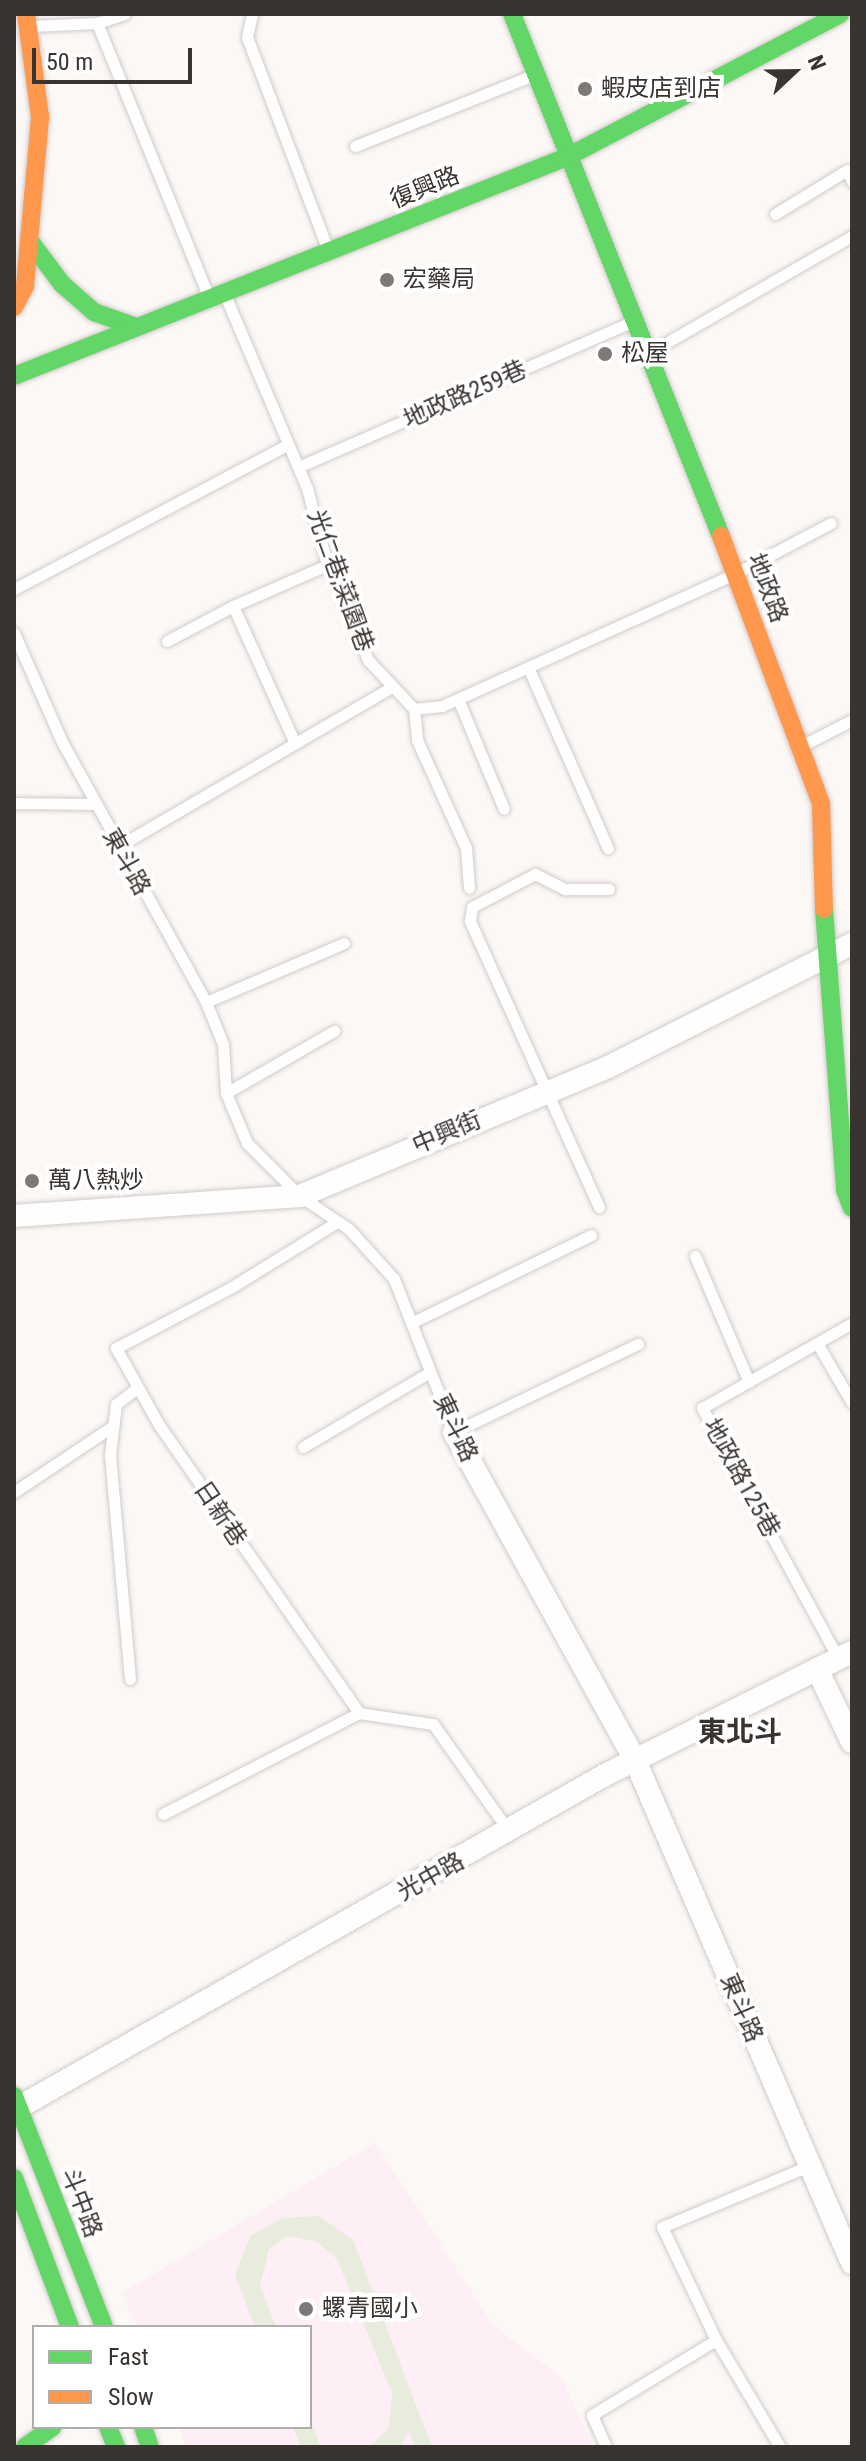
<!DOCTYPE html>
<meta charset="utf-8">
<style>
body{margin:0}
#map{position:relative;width:866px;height:2461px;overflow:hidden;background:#fcf8f6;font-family:"Roboto Condensed","Noto Sans TC",sans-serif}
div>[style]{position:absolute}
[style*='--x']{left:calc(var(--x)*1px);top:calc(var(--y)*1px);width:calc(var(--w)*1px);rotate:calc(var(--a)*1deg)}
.education>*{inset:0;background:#fdeff5}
.green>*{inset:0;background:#e8ecdd}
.roads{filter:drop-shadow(0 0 2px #d0cbc9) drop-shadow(0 0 2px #d0cbc9)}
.lane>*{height:11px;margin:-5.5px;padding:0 5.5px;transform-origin:5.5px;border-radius:5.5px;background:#fffefe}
.street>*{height:22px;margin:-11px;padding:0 11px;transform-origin:11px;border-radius:11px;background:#fffefe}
.fast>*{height:18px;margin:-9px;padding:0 9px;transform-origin:9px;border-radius:9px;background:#63d668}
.slow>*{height:18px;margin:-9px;padding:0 9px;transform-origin:9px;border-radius:9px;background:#ff974d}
.dots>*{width:22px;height:22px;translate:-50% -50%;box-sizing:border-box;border:4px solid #fff;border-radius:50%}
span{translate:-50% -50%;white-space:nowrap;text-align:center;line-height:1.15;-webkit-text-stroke:8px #fff;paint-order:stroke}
.poi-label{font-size:24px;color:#3a3431}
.left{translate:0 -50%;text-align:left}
.street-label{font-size:24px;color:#3a3431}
.quarter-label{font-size:28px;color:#3a3431;font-weight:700}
.frame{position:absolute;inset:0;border:16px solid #3a3431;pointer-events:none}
.legend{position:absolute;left:32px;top:2325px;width:280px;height:104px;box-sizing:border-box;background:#fff;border:2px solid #b0aead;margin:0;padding:10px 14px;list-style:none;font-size:24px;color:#3a3431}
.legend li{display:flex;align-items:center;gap:16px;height:40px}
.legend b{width:40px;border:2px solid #b0aead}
.north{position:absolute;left:754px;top:32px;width:80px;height:80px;-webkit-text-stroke:6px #fff;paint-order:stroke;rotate:68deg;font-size:22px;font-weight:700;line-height:32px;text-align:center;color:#3a3431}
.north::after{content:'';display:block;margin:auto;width:28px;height:36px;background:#3a3431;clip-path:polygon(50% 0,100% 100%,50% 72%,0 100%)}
.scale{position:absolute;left:32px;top:48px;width:160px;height:36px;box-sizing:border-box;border:4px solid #3a3431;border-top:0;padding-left:10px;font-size:24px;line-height:28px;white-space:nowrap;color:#3a3431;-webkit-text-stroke:6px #fff;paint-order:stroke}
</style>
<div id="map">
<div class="education">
<div style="clip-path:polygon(375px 2143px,493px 2325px,562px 2378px,593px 2447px,186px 2447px,179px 2427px,310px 2427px,310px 2327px,137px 2327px,122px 2293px)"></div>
</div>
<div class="green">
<div style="clip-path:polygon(319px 2216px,353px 2240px,432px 2447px,415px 2447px,409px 2431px,401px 2447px,369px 2447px,389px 2428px,392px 2393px,337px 2259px,317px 2242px,288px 2236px,269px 2249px,260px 2285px,276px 2327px,255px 2327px,235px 2275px,251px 2235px,283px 2218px)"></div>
<div style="clip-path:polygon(310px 2418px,319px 2443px,325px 2447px,301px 2447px,293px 2427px,310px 2427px)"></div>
</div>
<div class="roads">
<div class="lane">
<div style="--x:252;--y:14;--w:24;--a:102"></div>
<div style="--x:247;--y:37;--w:226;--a:69.2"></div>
<div style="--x:97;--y:23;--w:294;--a:67.8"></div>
<div style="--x:31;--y:26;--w:66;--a:-2.6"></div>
<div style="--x:97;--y:23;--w:29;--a:-18"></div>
<div style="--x:355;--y:146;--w:192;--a:-21.7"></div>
<div style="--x:775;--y:214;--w:84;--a:-31.4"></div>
<div style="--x:847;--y:170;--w:13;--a:67"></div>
<div style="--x:225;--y:295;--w:210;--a:67"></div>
<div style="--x:307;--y:488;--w:70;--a:75.2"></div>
<div style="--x:325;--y:556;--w:113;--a:67.5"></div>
<div style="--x:368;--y:660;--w:67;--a:46.8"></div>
<div style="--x:414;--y:709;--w:28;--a:-6"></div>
<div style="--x:442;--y:706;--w:323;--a:-24.3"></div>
<div style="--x:736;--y:573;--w:107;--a:-27.8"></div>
<div style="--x:652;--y:351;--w:231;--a:-29.9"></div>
<div style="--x:298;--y:467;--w:363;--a:-23.5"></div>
<div style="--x:14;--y:589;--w:306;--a:-27.8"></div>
<div style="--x:14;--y:633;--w:119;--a:66.2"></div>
<div style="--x:62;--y:742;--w:297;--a:61"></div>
<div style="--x:206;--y:1002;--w:45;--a:68"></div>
<div style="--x:223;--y:1044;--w:49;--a:86.5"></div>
<div style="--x:226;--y:1093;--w:54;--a:67.2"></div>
<div style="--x:247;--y:1143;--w:75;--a:45"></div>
<div style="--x:300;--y:1196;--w:59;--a:34"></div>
<div style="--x:349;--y:1229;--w:67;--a:48"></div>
<div style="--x:394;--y:1279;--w:164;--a:68.6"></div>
<div style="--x:454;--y:1432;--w:204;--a:-25.6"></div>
<div style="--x:167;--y:641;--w:75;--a:-27.9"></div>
<div style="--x:528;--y:667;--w:198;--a:66.2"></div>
<div style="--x:458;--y:699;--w:119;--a:67.3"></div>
<div style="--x:414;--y:709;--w:31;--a:84"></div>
<div style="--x:417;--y:740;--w:119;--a:65.6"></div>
<div style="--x:466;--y:848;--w:40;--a:85.7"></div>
<div style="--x:294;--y:741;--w:148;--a:-114.3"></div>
<div style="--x:233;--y:606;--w:105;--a:-23.6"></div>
<div style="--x:803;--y:745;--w:55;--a:-27"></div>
<div style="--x:14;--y:803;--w:81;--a:0.7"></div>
<div style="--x:117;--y:847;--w:318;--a:-30.2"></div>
<div style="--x:206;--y:1002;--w:150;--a:-23.1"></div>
<div style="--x:226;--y:1093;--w:125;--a:-29.9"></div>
<div style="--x:599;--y:1207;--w:314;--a:-114.3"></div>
<div style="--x:470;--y:921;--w:14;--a:-82"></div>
<div style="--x:472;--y:907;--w:71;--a:-27.6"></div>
<div style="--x:535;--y:874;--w:34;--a:27"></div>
<div style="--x:565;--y:889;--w:44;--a:0"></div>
<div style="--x:337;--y:1222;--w:126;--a:148.3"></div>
<div style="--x:230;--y:1288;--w:129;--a:152.2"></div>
<div style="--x:116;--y:1348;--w:88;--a:60.8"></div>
<div style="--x:159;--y:1425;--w:351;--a:55.2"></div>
<div style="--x:359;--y:1713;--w:75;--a:8.5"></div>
<div style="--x:433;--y:1724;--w:130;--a:54.7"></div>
<div style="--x:695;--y:1256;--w:137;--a:66.8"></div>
<div style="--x:413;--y:1322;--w:198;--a:-26"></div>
<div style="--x:817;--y:1343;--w:69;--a:59.7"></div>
<div style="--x:303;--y:1447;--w:147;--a:-30.6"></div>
<div style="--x:14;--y:1492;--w:119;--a:-33.7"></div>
<div style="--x:838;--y:1658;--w:285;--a:-118.5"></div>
<div style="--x:702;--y:1408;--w:172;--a:-29.5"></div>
<div style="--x:130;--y:1679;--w:225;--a:-95.1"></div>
<div style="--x:110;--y:1455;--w:51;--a:-83.3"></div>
<div style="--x:116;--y:1404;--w:25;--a:-37"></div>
<div style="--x:163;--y:1814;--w:220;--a:-27.3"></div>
<div style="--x:606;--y:2447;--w:35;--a:-114"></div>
<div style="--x:592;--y:2415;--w:145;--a:-31.2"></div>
<div style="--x:780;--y:2447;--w:125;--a:-120.9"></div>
<div style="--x:716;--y:2340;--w:125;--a:-115.5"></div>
<div style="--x:662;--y:2227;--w:161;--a:-22.6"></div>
</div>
<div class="street">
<div style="--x:14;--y:1216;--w:287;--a:-4"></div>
<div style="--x:300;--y:1196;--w:334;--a:-22.7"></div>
<div style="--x:608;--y:1067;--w:273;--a:-26.8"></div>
<div style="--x:454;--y:1432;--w:375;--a:61.1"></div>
<div style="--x:635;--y:1760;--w:548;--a:66.66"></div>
<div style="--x:817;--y:1669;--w:81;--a:64.4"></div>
<div style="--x:14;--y:2110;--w:679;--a:-29.55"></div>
<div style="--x:605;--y:1775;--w:276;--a:-26.5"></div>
</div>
<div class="fast">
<div style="--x:512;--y:14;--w:562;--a:68.18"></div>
<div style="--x:29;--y:240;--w:55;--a:53.1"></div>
<div style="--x:62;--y:284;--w:43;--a:41.2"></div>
<div style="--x:94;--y:312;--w:41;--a:19.7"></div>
<div style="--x:14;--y:376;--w:595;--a:-21.6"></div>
<div style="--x:567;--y:157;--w:308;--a:-27.6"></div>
<div style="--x:824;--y:909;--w:282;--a:85.7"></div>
<div style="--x:845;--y:1190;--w:19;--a:69"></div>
<div style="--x:14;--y:2096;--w:248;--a:68.7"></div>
<div style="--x:14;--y:2178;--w:159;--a:69.4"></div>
<div style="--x:108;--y:2427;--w:22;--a:68"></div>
<div style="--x:143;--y:2427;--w:21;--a:71"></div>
<div style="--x:25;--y:2447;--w:34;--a:-36"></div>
</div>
<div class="slow">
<div style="--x:14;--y:307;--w:24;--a:-62"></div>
<div style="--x:25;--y:286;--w:170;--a:-84.9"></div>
<div style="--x:40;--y:117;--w:104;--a:-97.7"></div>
<div style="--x:721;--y:536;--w:286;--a:69.5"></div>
<div style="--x:821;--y:804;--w:105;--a:88.4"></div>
</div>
</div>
<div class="dots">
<div style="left:585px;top:89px;background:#7e7976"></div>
<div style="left:387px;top:280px;background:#7e7976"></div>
<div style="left:605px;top:354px;background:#7e7976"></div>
<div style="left:32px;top:1181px;background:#7e7976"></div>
<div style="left:306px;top:2309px;background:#7e7976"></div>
</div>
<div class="poi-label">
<span class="left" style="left:601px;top:89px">蝦皮店到店</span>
<span class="left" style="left:403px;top:280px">宏藥局</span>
<span class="left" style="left:621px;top:354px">松屋</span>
<span class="left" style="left:48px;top:1181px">萬八熱炒</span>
<span class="left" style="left:322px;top:2309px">螺青國小</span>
</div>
<div class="street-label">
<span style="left:425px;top:188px;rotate:-22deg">復興路</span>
<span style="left:465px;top:395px;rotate:-24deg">地政路259巷</span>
<span style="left:340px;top:581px;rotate:70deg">光仁巷;菜園巷</span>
<span style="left:767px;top:588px;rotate:69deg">地政路</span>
<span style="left:126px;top:862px;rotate:61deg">東斗路</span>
<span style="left:447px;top:1133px;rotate:-23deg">中興街</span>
<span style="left:455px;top:1428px;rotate:65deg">東斗路</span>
<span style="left:741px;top:1478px;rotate:61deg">地政路125巷</span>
<span style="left:220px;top:1514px;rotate:56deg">日新巷</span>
<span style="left:431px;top:1877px;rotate:-29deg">光中路</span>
<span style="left:741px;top:2008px;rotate:67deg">東斗路</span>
<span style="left:81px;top:2203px;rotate:69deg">斗中路</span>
</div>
<div class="quarter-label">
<span style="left:740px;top:1732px">東北斗</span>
</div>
<div class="frame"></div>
<ul class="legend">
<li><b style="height:10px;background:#63d668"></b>Fast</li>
<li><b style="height:10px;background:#ff974d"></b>Slow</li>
</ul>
<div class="north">N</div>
<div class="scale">50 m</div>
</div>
